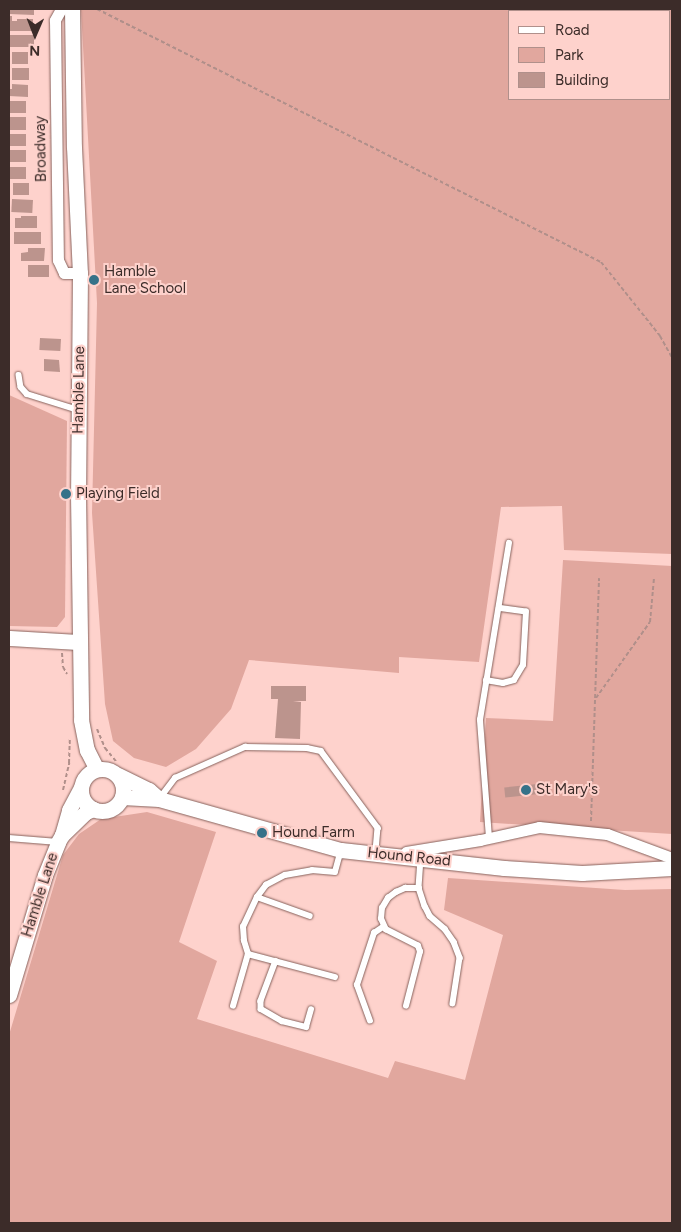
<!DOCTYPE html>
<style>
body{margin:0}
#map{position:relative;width:681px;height:1232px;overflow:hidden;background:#fed2cc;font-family:Figtree,sans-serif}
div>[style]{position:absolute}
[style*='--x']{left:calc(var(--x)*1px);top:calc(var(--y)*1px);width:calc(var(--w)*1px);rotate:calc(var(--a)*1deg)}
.green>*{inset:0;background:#e1a79e}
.building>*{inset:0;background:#bc948d;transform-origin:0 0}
.path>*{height:2px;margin-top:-1px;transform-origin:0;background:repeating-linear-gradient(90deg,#b08f8a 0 4px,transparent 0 6.5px)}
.roads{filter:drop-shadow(0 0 1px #87625c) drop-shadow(0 0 1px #87625c)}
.lane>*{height:5.5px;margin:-2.75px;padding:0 2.75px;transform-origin:2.75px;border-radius:2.75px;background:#fff}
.street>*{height:11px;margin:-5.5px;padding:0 5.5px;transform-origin:5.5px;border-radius:5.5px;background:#fff}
.secondary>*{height:15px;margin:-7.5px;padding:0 7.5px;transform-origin:7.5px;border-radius:7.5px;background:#fff}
.secondary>.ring{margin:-7.5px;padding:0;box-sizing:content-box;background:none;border:15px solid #fff;border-radius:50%}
.dots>*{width:14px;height:14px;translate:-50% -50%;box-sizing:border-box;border:2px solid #fed2cc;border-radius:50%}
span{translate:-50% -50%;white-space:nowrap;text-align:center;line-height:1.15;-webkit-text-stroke:4px #fed2cc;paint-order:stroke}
.street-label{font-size:15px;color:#3c2c29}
.poi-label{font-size:15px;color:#3c2c29}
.left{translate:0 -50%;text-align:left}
.frame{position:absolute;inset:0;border:10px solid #3c2c29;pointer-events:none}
.legend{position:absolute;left:508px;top:10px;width:162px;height:90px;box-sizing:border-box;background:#fed2cc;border:1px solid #b0908b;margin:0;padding:6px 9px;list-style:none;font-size:15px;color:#3c2c29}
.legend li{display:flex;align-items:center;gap:10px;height:25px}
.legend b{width:25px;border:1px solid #b0908b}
.north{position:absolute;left:10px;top:10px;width:50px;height:50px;-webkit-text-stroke:4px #fed2cc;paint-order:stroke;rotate:181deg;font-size:14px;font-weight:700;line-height:20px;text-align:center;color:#3c2c29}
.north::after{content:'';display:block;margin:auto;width:18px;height:22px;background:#3c2c29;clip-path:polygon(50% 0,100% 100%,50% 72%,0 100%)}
</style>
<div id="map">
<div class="green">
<div style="clip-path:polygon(evenodd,81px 9px,672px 9px,672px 554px,564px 550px,562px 506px,501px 507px,479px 662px,399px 657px,399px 673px,249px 660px,231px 709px,196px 749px,166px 767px,134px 758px,113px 741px,105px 704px,92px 513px,97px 303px,81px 9px,510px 11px,670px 11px,670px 99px,510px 99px,510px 11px)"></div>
<div style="clip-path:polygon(9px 395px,67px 421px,65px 617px,57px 627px,9px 626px)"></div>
<div style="clip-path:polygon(563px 560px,672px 566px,672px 834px,480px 822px,486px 718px,553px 721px)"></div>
<div style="clip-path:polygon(147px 812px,216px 832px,179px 942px,217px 961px,197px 1019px,388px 1078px,395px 1061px,465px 1080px,503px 935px,444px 910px,448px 878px,625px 890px,672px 889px,672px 1223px,9px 1223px,9px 1035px,63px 855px,79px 834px,101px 819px)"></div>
</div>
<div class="building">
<div style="clip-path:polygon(9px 9px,34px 9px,34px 15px,9px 14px)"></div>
<div style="clip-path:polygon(9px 16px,12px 16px,12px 21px,17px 21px,17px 19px,33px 19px,33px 31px,9px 31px)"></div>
<div style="left:10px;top:35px;width:24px;height:12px"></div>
<div style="left:12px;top:52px;width:16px;height:12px"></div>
<div style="left:12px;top:68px;width:17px;height:12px"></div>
<div style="clip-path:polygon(12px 84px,28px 85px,28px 97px,9px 96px,9px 89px,12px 89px)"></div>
<div style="left:10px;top:101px;width:16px;height:12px"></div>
<div style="left:10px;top:117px;width:16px;height:13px"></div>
<div style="left:10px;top:134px;width:16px;height:12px"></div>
<div style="left:9px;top:150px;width:17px;height:12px"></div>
<div style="left:9px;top:167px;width:17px;height:12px"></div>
<div style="left:13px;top:183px;width:16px;height:12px"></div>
<div style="left:12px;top:199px;width:21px;height:13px;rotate:3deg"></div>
<div style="clip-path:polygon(21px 216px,37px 216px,37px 228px,15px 228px,15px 218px,21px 218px)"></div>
<div style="left:14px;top:232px;width:27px;height:12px"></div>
<div style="clip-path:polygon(28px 248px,45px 248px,44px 261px,21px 261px,21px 253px,28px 252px)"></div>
<div style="left:28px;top:265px;width:21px;height:12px"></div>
<div style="left:40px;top:338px;width:21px;height:12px;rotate:3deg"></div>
<div style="clip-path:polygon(44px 359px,59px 360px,60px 372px,44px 371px)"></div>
<div style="clip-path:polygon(271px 686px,306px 686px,306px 701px,293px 701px,301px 702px,300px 739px,275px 738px,278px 699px,271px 699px)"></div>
<div style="left:547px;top:783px;width:10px;height:43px;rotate:84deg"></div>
</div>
<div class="path">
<div style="--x:97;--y:9;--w:564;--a:26.66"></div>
<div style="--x:601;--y:262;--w:95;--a:51.4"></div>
<div style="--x:660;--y:336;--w:25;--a:61"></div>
<div style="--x:62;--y:653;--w:14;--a:86"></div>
<div style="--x:63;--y:667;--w:8;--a:60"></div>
<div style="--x:596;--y:698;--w:93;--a:-54.6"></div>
<div style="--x:650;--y:622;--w:44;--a:-84.8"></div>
<div style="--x:97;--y:729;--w:21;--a:67"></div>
<div style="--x:105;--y:748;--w:17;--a:50"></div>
<div style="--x:63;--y:790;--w:28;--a:-77"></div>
<div style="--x:69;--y:763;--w:25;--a:-88"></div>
<div style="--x:106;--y:814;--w:13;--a:-18"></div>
<div style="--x:591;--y:821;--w:243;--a:-88.1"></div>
</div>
<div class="roads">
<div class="lane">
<div style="--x:19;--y:375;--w:12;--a:81"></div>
<div style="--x:21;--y:387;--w:9;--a:49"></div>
<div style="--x:27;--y:394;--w:53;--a:17.4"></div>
<div style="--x:486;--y:680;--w:17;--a:10"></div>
<div style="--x:503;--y:683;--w:11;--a:-15"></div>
<div style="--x:514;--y:680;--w:17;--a:-59"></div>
<div style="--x:523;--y:665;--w:53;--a:-86.8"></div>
<div style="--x:526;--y:612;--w:27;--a:-172"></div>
<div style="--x:160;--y:798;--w:25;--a:-53"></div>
<div style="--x:175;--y:778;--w:77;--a:-23.9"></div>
<div style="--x:245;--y:747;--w:62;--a:0.9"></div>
<div style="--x:307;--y:748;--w:14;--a:12"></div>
<div style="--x:321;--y:751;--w:96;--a:53.5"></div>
<div style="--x:378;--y:828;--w:25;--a:95"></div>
<div style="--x:9;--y:838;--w:49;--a:4.7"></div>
<div style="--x:489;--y:838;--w:118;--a:-94.4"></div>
<div style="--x:480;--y:720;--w:179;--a:-80.7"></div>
<div style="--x:421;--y:859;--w:29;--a:94"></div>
<div style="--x:419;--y:888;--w:19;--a:72"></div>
<div style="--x:425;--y:906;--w:11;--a:63"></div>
<div style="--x:430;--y:916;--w:20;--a:41"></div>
<div style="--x:445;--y:929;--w:16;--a:55"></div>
<div style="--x:454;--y:942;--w:17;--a:69"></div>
<div style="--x:460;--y:958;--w:46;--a:98.8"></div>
<div style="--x:257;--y:897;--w:56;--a:19.7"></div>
<div style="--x:248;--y:954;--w:90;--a:14.8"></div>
<div style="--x:276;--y:961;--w:43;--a:110.6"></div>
<div style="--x:261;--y:1001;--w:8;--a:90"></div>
<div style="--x:261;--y:1009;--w:24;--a:30"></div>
<div style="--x:282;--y:1021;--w:25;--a:14"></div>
<div style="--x:306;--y:1027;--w:18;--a:-74"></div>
<div style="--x:233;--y:1006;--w:54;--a:-73.9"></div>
<div style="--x:248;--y:954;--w:14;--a:-107"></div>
<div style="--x:244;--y:941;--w:14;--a:-94"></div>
<div style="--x:243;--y:927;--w:33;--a:-65"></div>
<div style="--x:257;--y:897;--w:15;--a:-53"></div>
<div style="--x:266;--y:885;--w:21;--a:-28"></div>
<div style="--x:285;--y:875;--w:27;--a:-10"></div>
<div style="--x:312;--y:870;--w:23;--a:5"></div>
<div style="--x:335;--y:872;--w:23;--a:-75"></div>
<div style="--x:406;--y:1006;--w:56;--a:-75.5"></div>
<div style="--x:420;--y:952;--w:6;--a:-108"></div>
<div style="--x:418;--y:946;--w:36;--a:-153"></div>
<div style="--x:386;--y:930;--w:12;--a:-114"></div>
<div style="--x:381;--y:919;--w:11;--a:-85"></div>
<div style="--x:382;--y:908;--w:12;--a:-59"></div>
<div style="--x:388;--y:898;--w:10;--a:-37"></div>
<div style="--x:396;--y:892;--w:10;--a:-24"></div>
<div style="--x:405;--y:888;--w:14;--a:0"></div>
<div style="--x:370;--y:1021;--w:38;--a:-110"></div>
<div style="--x:357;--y:985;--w:55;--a:-71.9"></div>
<div style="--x:374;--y:933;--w:11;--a:-34"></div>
</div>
<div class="street">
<div style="--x:61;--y:9;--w:13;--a:119"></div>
<div style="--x:55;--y:20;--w:240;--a:89.3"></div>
<div style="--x:58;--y:260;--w:14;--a:65"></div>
<div style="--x:64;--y:273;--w:16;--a:0"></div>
<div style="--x:406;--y:852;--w:75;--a:-9.2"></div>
<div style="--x:480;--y:840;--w:60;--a:-12.4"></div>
<div style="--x:539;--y:827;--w:68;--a:5.9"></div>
<div style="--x:607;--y:834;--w:69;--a:20.3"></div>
</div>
<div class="secondary">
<div style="--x:72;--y:9;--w:138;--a:89.2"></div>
<div style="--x:74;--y:147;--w:126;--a:87.3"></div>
<div style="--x:80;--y:273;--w:221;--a:90.5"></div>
<div style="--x:78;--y:494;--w:226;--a:89.2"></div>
<div style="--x:81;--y:720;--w:31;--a:79"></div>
<div style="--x:87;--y:750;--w:20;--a:63"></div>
<div style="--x:9;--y:638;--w:70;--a:3.3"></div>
<div class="ring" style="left:81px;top:769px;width:27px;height:27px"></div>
<div style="--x:118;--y:775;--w:34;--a:26"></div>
<div style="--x:149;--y:790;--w:12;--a:42"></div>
<div style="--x:122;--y:797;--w:37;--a:3"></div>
<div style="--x:159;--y:799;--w:189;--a:15.7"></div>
<div style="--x:341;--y:850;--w:164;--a:6.3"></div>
<div style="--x:504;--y:868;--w:78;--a:3.7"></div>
<div style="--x:582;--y:873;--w:90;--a:-3.2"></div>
<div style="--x:62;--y:835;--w:26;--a:-74"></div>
<div style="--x:69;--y:810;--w:24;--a:-62"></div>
<div style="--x:9;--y:995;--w:125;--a:-73.3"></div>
<div style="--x:45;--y:875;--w:35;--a:-68"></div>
<div style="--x:58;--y:842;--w:8;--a:-60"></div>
<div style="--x:62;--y:835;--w:33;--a:-44"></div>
<div style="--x:86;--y:812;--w:8;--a:-23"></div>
</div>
</div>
<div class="dots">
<div style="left:94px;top:280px;background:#367289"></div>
<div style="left:66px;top:494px;background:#367289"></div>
<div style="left:526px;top:790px;background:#367289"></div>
<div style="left:262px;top:833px;background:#367289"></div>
</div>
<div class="street-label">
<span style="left:41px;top:149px;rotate:-91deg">Broadway</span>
<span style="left:79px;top:390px;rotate:-89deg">Hamble Lane</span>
<span style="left:409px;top:857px;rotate:6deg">Hound Road</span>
<span style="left:40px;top:895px;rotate:-72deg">Hamble Lane</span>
</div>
<div class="poi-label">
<span class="left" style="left:104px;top:280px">Hamble<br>Lane School</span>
<span class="left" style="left:76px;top:494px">Playing Field</span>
<span class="left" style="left:536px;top:790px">St Mary's</span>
<span class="left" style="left:272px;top:833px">Hound Farm</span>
</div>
<div class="frame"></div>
<ul class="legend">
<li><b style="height:6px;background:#fff"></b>Road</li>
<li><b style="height:14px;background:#e1a79e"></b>Park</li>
<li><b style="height:14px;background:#bc948d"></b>Building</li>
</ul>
<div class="north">N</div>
</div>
